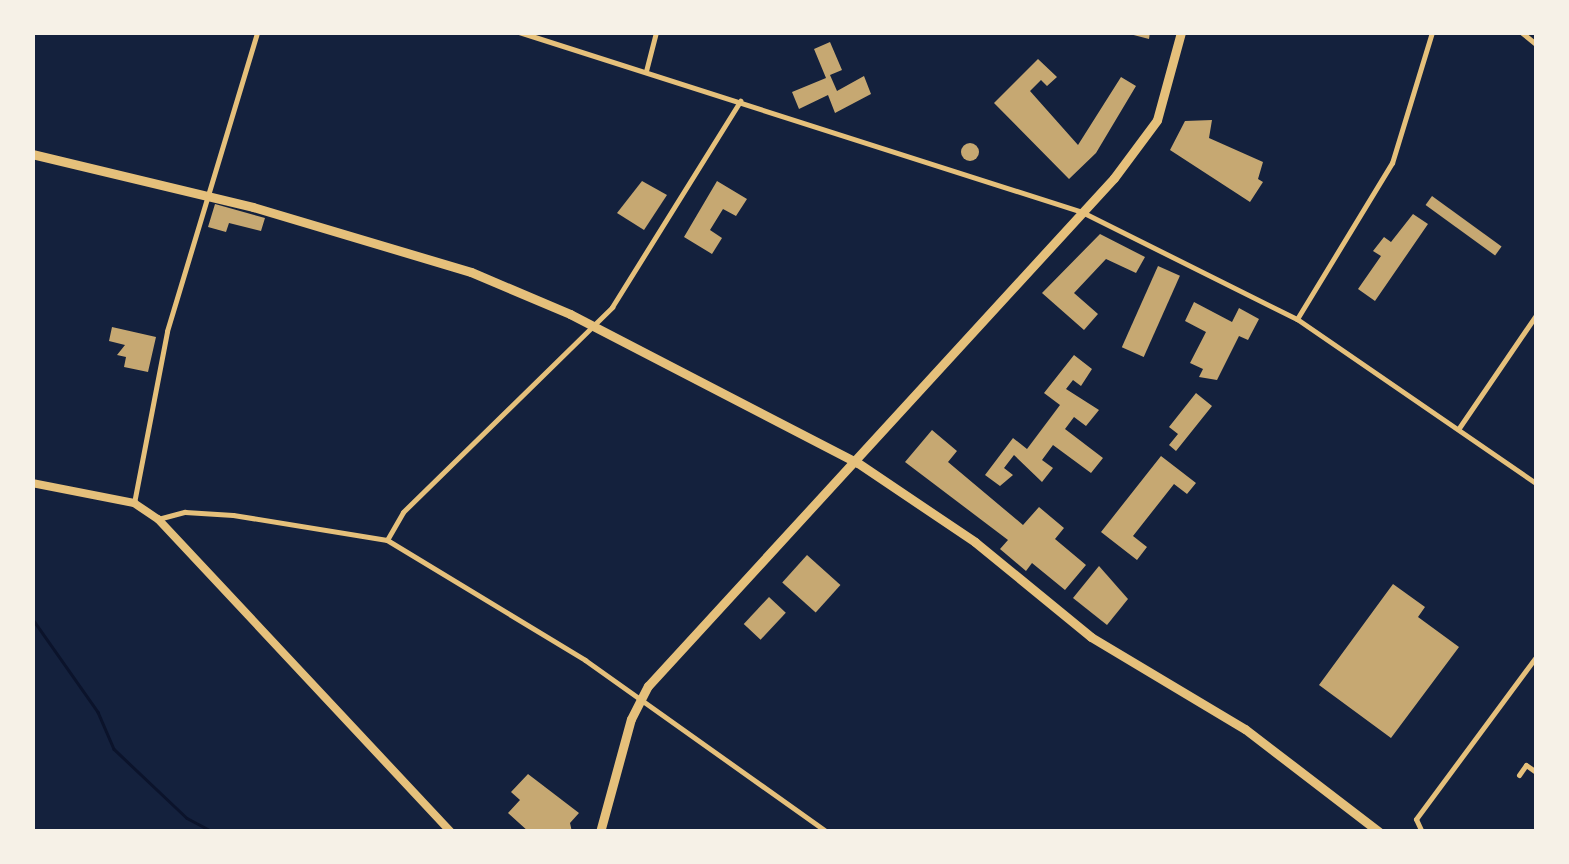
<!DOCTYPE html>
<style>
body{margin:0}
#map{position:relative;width:1569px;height:864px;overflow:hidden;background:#14213d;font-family:Montserrat,sans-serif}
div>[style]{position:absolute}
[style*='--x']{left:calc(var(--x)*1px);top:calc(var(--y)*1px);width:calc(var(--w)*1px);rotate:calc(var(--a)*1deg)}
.stream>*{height:2.5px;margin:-1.25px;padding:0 1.25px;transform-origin:1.25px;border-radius:1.25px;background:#0b132b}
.building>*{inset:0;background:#c6a872;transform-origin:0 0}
.round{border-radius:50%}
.minor>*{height:5px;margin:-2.5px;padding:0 2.5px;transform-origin:2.5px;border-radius:2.5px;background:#e5c07b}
.secondary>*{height:8px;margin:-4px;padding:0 4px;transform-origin:4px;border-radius:4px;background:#e5c07b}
.trunk>*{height:9px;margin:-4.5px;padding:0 4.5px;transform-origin:4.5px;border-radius:4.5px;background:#e5c07b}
span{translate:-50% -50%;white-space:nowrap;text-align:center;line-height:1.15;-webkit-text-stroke:10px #f6f1e7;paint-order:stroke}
.frame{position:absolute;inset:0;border:35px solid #f6f1e7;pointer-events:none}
</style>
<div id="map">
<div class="stream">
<div style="--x:32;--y:618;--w:115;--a:54.9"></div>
<div style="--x:98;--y:712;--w:40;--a:66.6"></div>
<div style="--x:114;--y:749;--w:100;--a:43.4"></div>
<div style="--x:187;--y:818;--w:30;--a:28"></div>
</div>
<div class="building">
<div style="clip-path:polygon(1122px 32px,1150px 32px,1149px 39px)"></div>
<div style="clip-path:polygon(830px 42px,842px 70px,830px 75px,837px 91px,864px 76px,871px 94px,835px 113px,828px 95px,799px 109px,792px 92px,826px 78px,814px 49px)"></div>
<div style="clip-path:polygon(1038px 59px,1057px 77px,1047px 86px,1041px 80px,1030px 91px,1078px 145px,1121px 77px,1136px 86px,1096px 153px,1069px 179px,994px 103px)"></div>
<div style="clip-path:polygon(1212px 120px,1209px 138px,1263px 162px,1258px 179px,1263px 182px,1250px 202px,1170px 150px,1185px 121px)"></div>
<div class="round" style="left:961px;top:143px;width:18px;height:18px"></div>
<div style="clip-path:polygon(642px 181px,667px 195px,644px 230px,617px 213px)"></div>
<div style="clip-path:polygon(717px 181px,747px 199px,736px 216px,723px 209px,710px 230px,722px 238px,712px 254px,684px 237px)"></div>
<div style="left:1432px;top:196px;width:86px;height:11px;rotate:36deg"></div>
<div style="clip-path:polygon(215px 204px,265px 218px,261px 231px,229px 223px,226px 232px,208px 227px)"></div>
<div style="clip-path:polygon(1413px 214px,1428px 224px,1375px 301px,1358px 289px,1381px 256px,1373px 251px,1384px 237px,1391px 242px)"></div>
<div style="clip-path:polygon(1100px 234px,1145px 257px,1136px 273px,1106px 259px,1074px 293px,1098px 314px,1084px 330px,1042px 293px)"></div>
<div style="left:1158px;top:266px;width:24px;height:89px;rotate:24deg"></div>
<div style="clip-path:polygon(1194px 302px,1232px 322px,1239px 308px,1259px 319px,1248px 340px,1239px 336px,1217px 380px,1199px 377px,1203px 369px,1190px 363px,1206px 332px,1185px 321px)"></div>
<div style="clip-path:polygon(112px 327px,156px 337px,148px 372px,124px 367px,126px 357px,117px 355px,125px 345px,109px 341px)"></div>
<div style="clip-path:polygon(1074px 355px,1092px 369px,1081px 386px,1073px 380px,1066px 389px,1099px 410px,1086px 426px,1074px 417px,1065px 429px,1103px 458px,1091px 473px,1053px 445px,1042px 460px,1053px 468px,1042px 482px,1014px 455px,1004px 468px,1013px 475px,1000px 486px,985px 475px,1013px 438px,1027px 449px,1060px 405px,1044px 393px)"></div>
<div style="clip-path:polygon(1196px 393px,1212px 406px,1176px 451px,1169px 445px,1178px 434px,1169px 427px)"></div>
<div style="clip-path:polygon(932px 430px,957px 451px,948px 462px,1023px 525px,1039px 507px,1064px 528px,1055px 539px,1086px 565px,1065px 590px,1032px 563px,1026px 571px,1000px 549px,1008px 540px,905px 462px)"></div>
<div style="clip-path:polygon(1161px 456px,1196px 483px,1187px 494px,1174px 484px,1133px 536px,1147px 547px,1137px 560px,1101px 532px)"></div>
<div style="left:807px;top:555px;width:45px;height:37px;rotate:42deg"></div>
<div style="clip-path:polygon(1099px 566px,1128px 599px,1107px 625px,1073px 598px)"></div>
<div style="clip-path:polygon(1393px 584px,1425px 607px,1418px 617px,1459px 647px,1391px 738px,1319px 685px)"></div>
<div style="left:769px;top:597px;width:23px;height:37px;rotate:43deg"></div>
<div style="clip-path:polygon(528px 774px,579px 813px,570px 823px,572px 832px,529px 832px,508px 813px,520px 800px,511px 792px)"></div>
</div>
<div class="minor">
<div style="--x:519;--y:32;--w:591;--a:17.73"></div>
<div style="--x:1082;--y:212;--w:240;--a:26.5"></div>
<div style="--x:1297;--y:319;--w:290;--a:34.5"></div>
<div style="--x:1521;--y:32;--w:19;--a:39"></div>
<div style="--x:646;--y:71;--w:40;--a:-75.6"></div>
<div style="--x:1297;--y:319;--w:183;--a:-58.7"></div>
<div style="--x:1392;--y:163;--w:137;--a:-73"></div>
<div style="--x:1459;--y:428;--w:137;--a:-55.7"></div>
<div style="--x:134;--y:503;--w:175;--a:-79.1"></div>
<div style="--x:167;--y:331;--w:312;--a:-73.2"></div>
<div style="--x:158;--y:519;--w:28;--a:-15"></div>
<div style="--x:185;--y:512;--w:48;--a:3.6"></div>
<div style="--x:233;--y:515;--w:156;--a:9.2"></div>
<div style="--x:387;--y:540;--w:232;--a:31.2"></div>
<div style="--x:585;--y:660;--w:297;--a:35.4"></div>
<div style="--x:387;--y:540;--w:32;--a:-60"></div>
<div style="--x:403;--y:512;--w:293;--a:-44.4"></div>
<div style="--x:612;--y:307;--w:243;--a:-58.1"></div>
<div style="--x:1519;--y:775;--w:12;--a:-55"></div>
<div style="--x:1526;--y:765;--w:12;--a:35"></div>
<div style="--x:1422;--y:832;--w:14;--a:-115"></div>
<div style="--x:1416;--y:819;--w:202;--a:-53.5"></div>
</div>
<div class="secondary">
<div style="--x:32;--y:483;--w:104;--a:11.1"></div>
<div style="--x:134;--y:503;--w:29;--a:34"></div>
<div style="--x:158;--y:519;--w:429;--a:46.9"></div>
</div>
<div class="trunk">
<div style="--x:32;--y:154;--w:227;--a:13.5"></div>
<div style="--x:253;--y:207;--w:227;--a:16.6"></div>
<div style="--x:471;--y:272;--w:108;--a:23"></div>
<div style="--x:570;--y:314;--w:324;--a:27.4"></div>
<div style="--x:858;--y:463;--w:141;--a:34"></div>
<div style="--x:975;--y:542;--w:150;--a:39.3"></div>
<div style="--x:1091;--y:637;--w:179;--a:30.9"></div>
<div style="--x:1245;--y:729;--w:169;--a:37.5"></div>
<div style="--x:600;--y:832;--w:117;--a:-74.7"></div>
<div style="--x:631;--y:719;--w:37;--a:-63"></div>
<div style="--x:648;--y:686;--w:689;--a:-47.47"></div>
<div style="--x:1114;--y:178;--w:72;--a:-53.4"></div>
<div style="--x:1157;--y:120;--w:91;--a:-74.7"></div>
</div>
<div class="frame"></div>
</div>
